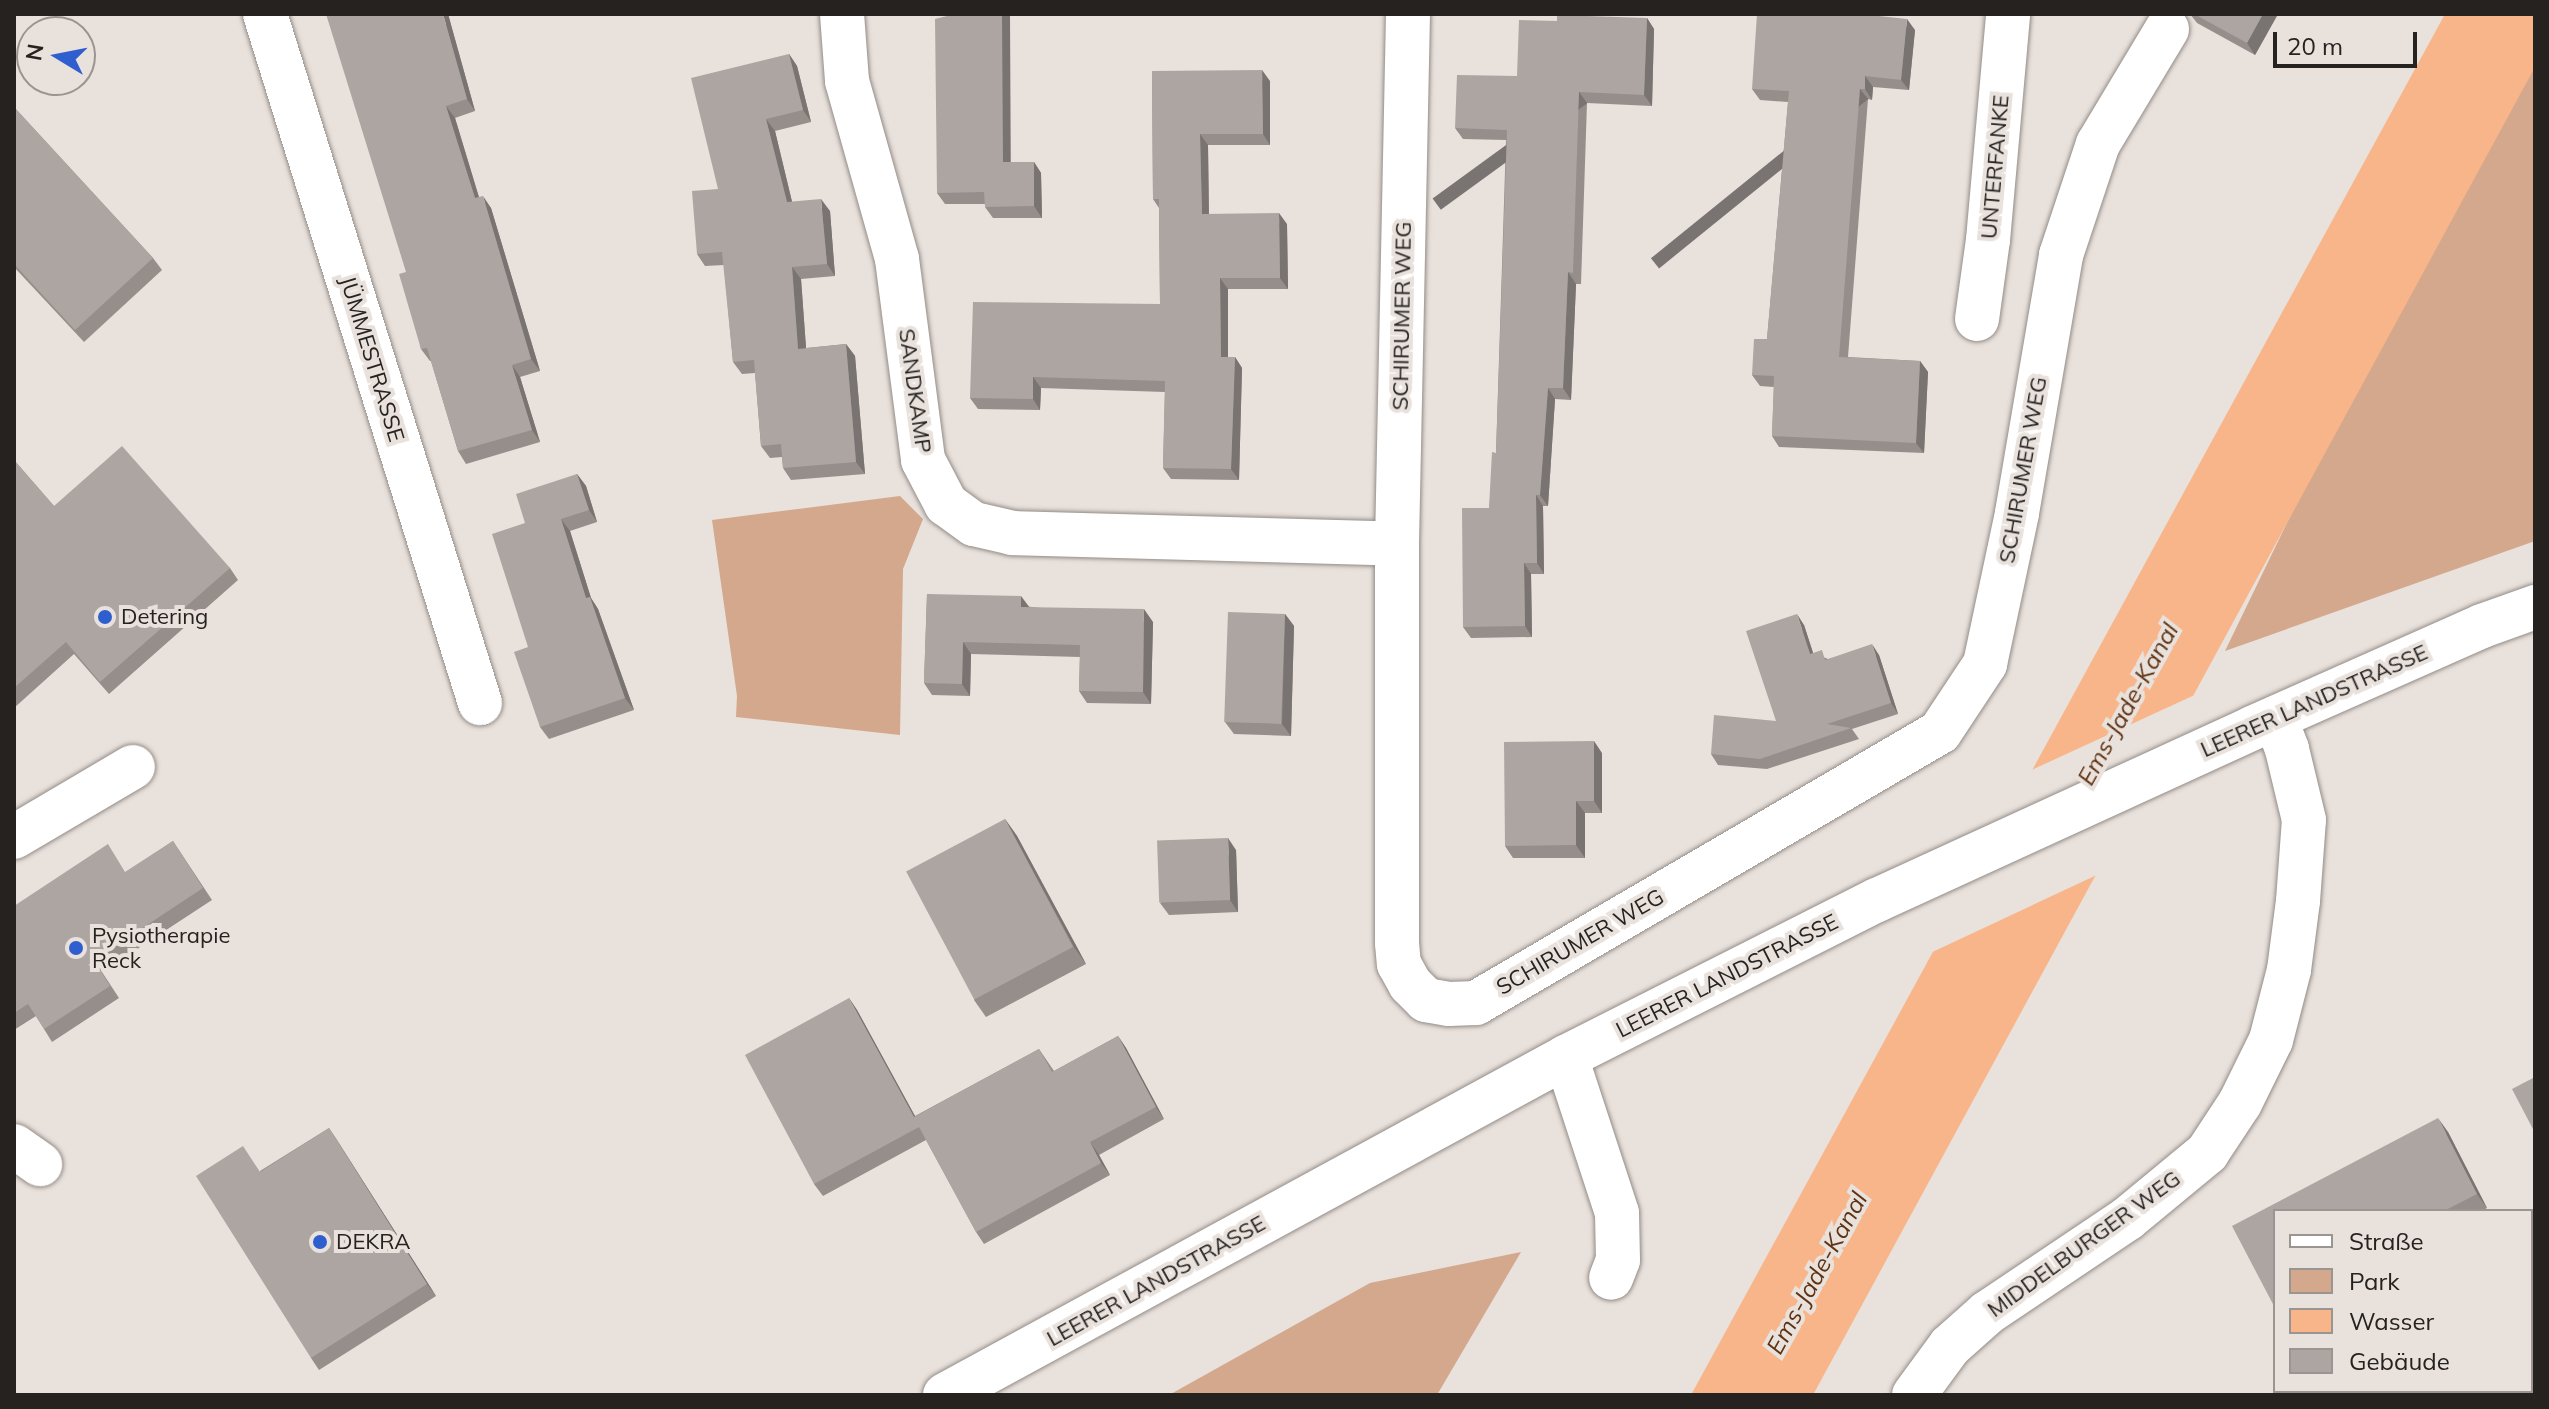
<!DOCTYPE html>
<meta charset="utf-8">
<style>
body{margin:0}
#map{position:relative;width:2549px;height:1409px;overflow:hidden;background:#e9e1dc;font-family:Mulish,sans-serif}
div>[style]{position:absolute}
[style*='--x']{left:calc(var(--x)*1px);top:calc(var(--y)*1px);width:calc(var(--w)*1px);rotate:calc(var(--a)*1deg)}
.green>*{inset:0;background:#d3a88d}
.water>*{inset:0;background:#f8b589}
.pier>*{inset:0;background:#e9e1dc}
.roads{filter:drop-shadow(0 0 2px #938c87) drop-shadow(0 0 2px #938c87)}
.minor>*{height:44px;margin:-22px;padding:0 22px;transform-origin:22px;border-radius:22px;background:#fff}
.major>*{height:44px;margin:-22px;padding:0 22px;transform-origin:22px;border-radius:22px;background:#fff}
.wall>*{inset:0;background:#958e8a}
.shaded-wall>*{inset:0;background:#797471;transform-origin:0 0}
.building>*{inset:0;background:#ada5a1;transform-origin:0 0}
.dots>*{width:22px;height:22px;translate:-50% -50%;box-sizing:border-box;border:4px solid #e9e1dc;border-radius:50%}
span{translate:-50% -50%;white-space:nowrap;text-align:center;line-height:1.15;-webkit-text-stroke:8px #e9e1dc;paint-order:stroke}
.street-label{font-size:22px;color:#252220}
.poi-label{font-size:22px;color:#252220}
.left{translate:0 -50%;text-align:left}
.water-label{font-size:24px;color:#5e3313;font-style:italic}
.frame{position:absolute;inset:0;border:16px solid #252220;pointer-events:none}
.legend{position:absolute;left:2273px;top:1209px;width:260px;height:184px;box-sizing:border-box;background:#e9e1dc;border:2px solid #9b9591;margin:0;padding:10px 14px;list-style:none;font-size:24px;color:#252220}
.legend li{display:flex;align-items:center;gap:16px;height:40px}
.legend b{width:40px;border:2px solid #9b9591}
.north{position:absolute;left:16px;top:16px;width:80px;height:80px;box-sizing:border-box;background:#e9e1dc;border:2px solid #9b9591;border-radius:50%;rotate:280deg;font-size:22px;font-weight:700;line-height:32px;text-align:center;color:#252220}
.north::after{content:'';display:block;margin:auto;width:28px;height:36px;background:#2f5fce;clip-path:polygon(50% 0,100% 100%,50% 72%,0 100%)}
.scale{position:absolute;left:2273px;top:32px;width:144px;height:36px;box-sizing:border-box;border:4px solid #252220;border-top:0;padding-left:10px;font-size:24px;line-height:28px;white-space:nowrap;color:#252220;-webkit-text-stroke:6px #e9e1dc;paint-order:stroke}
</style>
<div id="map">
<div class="green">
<div style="clip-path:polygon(2535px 63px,2535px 541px,2225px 651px,2299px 498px)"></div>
<div style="clip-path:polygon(900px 496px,923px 519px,903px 569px,900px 735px,736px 717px,737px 696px,712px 520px)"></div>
<div style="clip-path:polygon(1521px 1252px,1437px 1395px,1169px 1395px,1370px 1283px)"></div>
</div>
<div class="water">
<div style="clip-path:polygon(2445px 14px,2535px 14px,2535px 67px,1813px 1395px,1691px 1395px)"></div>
</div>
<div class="pier">
<div style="clip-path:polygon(2199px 693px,2101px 873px,1926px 955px,2025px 773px)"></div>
</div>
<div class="roads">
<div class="minor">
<div style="--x:265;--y:14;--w:722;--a:72.67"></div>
<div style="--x:842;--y:14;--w:67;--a:85.7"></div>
<div style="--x:847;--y:81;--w:185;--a:74.3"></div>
<div style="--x:897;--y:259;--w:203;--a:82.6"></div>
<div style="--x:923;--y:460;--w:50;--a:62.4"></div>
<div style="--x:946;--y:504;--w:34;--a:36"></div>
<div style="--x:974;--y:524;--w:39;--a:13"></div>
<div style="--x:1012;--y:533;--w:385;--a:1.6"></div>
<div style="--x:1408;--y:14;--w:530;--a:91.19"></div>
<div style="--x:1397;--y:544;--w:399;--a:90"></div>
<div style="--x:1397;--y:943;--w:21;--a:85"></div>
<div style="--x:1399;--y:964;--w:23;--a:61"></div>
<div style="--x:1410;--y:984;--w:23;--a:45"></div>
<div style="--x:1426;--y:1000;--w:23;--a:10"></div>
<div style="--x:1449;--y:1004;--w:27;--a:-2"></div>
<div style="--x:1476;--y:1003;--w:537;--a:-30.29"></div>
<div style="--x:1940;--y:732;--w:82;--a:-56.5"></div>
<div style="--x:1985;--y:664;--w:154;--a:-78"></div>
<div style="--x:2017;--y:513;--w:262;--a:-80.3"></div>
<div style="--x:2061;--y:255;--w:117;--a:-71.6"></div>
<div style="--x:2098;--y:144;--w:134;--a:-59"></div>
<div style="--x:1977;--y:319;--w:80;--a:-82.1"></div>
<div style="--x:1988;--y:240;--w:227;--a:-84.9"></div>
<div style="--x:14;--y:837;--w:138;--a:-30.5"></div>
<div style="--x:1566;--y:1057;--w:164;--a:71.9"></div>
<div style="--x:1617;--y:1213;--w:47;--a:88.8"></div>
<div style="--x:1618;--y:1260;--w:19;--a:111"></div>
<div style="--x:14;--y:1146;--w:32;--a:35"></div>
<div style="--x:1914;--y:1395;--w:61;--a:-53.7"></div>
<div style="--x:1950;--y:1346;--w:50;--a:-41.7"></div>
<div style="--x:1987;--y:1313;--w:169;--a:-33.9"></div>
<div style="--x:2127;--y:1219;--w:104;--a:-39.5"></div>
<div style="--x:2207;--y:1153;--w:60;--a:-56.6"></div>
<div style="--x:2240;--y:1103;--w:70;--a:-63.8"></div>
<div style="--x:2271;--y:1040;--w:72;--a:-75.6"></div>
<div style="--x:2289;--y:970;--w:70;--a:-82.6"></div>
<div style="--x:2298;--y:901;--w:81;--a:-85.8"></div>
<div style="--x:2304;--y:820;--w:73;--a:-103.5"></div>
<div style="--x:2287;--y:749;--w:33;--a:-111"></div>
</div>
<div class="major">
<div style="--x:945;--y:1395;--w:707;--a:-28.56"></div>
<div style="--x:1566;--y:1057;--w:348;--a:-26.8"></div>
<div style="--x:1877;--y:900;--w:413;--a:-24.6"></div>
<div style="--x:2252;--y:728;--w:252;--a:-23.9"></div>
<div style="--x:2482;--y:626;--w:56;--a:-19.7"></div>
</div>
</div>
<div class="wall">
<div style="clip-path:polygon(448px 14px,475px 111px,455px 118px,479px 197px,491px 208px,540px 371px,520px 377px,540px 442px,466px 464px,458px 451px,431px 361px,430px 361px,421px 349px,406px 272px)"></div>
<div style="clip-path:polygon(1010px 14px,1011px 162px,1034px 162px,1041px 173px,1042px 218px,993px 218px,985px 207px,985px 204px,945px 204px,937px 193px)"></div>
<div style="clip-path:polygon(2190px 14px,2278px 14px,2255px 55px,2197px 23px)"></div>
<div style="clip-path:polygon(1868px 15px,1915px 30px,1909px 90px,1873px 87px,1872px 100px,1868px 99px,1848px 357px,1920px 361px,1928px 372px,1924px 453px,1779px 447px,1772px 436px,1774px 387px,1760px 386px,1752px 375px,1767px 339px,1788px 102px,1760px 100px,1752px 89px)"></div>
<div style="clip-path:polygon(1647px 18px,1654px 29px,1652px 106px,1587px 103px,1581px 284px,1576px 284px,1571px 400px,1555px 399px,1548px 506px,1543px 506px,1544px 574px,1531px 574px,1532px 637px,1471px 638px,1463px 627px,1489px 508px,1496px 453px,1506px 140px,1463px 139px,1455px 128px,1517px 76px,1557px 21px)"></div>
<div style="clip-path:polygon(789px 54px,797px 66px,811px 122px,775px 131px,792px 202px,830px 211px,835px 276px,801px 279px,806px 348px,846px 344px,855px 356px,865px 474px,791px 480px,783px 468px,782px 457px,770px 458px,761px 446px,755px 373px,742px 374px,733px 362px,724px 265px,705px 266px,697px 254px,718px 189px)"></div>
<div style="clip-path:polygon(1152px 71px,1270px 81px,1270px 145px,1208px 145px,1209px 214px,1287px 224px,1288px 289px,1228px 289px,1228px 357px,1235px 357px,1242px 368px,1239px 480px,1171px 479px,1163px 468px,1165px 392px,1041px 388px,1040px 410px,978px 409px,970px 398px,1160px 304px,1159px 208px,1153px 199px)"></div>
<div style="clip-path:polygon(14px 107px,153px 258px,162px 270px,84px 342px,14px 267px)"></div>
<div style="clip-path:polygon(14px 460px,54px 506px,230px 568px,238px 580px,109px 694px,74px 654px,14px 708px)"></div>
<div style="clip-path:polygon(577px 474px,586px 486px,597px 522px,570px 531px,591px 598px,598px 609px,634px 710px,549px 739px,540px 727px,528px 647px,525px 523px)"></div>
<div style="clip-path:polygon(927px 594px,1153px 622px,1151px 704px,1087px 703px,1079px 691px,1080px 657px,971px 654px,970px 696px,932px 695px,924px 683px)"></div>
<div style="clip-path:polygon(1285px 614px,1294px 626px,1291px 736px,1234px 734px,1225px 722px)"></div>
<div style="clip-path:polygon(1804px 625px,1813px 653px,1828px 659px,1879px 655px,1898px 714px,1852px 729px,1859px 739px,1767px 769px,1718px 765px,1711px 754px,1776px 721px)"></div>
<div style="clip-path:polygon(1602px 753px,1602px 813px,1585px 813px,1585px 858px,1513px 858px,1505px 846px)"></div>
<div style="clip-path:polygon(1005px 819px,1017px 836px,1086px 964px,986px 1017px,974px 1000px)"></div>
<div style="clip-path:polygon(173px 841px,212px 900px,102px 972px,119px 998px,52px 1042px,36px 1016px,14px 1030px,14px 906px,126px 872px)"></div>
<div style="clip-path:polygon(1236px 850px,1238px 912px,1169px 915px,1160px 903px)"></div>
<div style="clip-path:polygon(849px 998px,857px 1010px,915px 1116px,1039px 1049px,1054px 1071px,1118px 1036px,1126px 1048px,1164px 1119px,1099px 1155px,1110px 1175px,984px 1244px,976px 1232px,926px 1140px,823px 1196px,814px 1184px)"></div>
<div style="clip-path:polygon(329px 1128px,436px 1296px,319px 1370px,311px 1358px,260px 1171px)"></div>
<div style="clip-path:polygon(2448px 1132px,2487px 1208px,2482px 1211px,2275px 1211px)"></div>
</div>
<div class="shaded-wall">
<div style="clip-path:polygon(443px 14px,448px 14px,475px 111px,467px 99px)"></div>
<div style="left:1002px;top:14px;width:8px;height:148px"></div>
<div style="clip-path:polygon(2263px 14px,2278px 14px,2255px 55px,2247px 43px)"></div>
<div style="clip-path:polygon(1647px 18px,1654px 29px,1652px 106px,1644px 95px)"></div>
<div style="clip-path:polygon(1907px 19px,1915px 30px,1909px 90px,1901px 80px)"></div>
<div style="clip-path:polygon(789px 54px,797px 66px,811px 122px,803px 110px)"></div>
<div style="clip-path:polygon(1262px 70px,1270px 81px,1270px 145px,1263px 134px)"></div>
<div style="clip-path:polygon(1865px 76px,1873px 87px,1872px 100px,1865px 89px)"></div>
<div style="left:1860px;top:89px;width:13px;height:269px;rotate:51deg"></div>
<div style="left:1579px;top:92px;width:14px;height:181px;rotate:54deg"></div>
<div style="clip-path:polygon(446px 106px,455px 118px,483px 211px,475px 198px)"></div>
<div style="clip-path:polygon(766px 119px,775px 131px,795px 214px,787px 202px)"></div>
<div style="clip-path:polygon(1200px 134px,1208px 145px,1209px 225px,1202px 214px)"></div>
<div style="clip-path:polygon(1034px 162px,1041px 173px,1042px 218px,1034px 206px)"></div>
<div style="clip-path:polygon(483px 196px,491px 208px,540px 371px,531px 359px)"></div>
<div style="clip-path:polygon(821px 199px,830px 211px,835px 276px,827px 264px)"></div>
<div style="clip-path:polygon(1279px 213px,1287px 224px,1288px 289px,1280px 278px)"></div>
<div style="clip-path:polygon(792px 267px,801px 279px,807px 361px,798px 349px)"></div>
<div style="clip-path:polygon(1568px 272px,1576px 284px,1571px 400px,1563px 388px)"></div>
<div style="clip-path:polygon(1220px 278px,1228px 289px,1228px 368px,1221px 357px)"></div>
<div style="clip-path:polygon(846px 344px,855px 356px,865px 474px,856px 462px)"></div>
<div style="clip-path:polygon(1235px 357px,1242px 368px,1239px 480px,1231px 469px)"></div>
<div style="clip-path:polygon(1920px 361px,1928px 372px,1924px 453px,1916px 443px)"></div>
<div style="clip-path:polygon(512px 365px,520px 377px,540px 442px,532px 430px)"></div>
<div style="clip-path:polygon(1033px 377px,1041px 388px,1040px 410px,1033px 399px)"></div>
<div style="clip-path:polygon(1548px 388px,1555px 399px,1548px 506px,1540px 495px)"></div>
<div style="clip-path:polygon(577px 474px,586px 486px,597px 522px,589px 510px)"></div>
<div style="clip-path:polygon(1536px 495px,1543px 506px,1544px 574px,1537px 563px)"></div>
<div style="clip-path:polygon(561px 519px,570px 531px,591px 598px,598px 609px,634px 710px,625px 698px,586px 598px)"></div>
<div style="clip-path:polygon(1524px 563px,1531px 574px,1532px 637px,1525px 626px)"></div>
<div style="clip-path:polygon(1021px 596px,1030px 608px,1021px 607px)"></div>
<div style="clip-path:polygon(1144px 609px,1153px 622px,1151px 704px,1143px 692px)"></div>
<div style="clip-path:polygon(1285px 614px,1294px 626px,1291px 736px,1282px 724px)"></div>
<div style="clip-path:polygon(1797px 614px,1804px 625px,1817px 665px,1810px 654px)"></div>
<div style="clip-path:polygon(963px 642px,971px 654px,970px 696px,962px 684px)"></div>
<div style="clip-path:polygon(1872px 644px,1879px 655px,1898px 714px,1891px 703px)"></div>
<div style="clip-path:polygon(1594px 741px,1602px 753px,1602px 813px,1594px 801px)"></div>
<div style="clip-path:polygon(1576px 801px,1585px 813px,1585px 858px,1576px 845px)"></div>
<div style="clip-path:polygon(1005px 819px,1017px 836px,1086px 964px,1074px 947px)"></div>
<div style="clip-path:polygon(1228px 838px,1236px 850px,1238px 912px,1230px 900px)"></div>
<div style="clip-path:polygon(849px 998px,857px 1010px,922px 1129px,914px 1117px)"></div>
<div style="clip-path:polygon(1118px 1036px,1126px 1048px,1164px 1119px,1156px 1107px)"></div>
<div style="clip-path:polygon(2438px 1118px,2448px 1132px,2487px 1208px,2477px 1194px)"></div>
<div style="clip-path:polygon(329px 1128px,337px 1140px,436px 1296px,427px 1284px)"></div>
<div style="clip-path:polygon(1090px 1142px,1099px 1155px,1110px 1175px,1101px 1163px)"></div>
</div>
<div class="building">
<div style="clip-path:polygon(326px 14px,443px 14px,467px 99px,446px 106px,475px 198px,483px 196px,531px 359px,512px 365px,532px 430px,458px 451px,427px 348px,421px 349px,399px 274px,406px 272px)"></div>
<div style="clip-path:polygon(955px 14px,1002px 14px,1003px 162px,1034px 162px,1034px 206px,985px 207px,984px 192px,937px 193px,935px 19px)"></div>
<div style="clip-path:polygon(1757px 14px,1860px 14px,1907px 19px,1901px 80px,1865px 76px,1865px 89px,1860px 89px,1839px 357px,1920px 361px,1916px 443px,1772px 436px,1774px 376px,1752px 375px,1754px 339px,1767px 339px,1789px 91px,1752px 89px)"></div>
<div style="clip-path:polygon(2194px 14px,2263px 14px,2247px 43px)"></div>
<div style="clip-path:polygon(1557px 15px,1647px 18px,1644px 95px,1579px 92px,1573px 273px,1568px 272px,1563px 388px,1548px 388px,1540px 495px,1536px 495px,1537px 563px,1524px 563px,1525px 626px,1463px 627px,1462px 508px,1489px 508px,1492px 452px,1496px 453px,1507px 130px,1455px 128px,1457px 75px,1517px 76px,1519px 20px,1557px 21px)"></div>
<div style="clip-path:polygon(789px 54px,803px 110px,766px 119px,787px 202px,821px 199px,827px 264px,792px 267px,798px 349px,846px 344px,856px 462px,783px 468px,781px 444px,761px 446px,754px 360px,733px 362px,722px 252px,697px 254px,692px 191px,718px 189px,691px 78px)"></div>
<div style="clip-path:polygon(1262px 70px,1263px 134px,1200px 134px,1202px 214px,1279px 213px,1280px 278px,1220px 278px,1221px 357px,1235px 357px,1231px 469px,1163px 468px,1165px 381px,1033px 377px,1033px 399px,970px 398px,973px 302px,1160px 304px,1159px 199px,1153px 199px,1152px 71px)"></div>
<div style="clip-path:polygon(14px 107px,153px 258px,75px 330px,14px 264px)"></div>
<div style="clip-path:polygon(122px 446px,230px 568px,100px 682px,66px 642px,14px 688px,14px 460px,54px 506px)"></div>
<div style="clip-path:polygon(577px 474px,589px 510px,561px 519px,586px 598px,590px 597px,625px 698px,540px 727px,514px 652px,528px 647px,492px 534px,525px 523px,516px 494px)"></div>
<div style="clip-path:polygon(927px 594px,1021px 596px,1021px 607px,1144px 609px,1143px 692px,1079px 691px,1080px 645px,963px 642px,962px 684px,924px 683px)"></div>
<div style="left:1228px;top:612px;width:57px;height:110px;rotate:2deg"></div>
<div style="clip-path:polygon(1797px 614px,1810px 654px,1822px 650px,1825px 660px,1872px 644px,1891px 703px,1827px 724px,1851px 728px,1760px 759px,1711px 754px,1714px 715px,1776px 721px,1746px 631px)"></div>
<div style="clip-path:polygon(1594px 741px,1594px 801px,1576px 801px,1576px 845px,1505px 846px,1504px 742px)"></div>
<div style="left:1005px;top:819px;width:145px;height:112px;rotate:62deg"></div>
<div style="left:1228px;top:838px;width:62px;height:71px;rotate:88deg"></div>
<div style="clip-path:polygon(173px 841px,203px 888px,94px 960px,110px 986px,44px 1029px,28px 1004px,14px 1013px,14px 906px,108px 844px,125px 872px)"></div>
<div style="clip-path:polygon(849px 998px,914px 1117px,1039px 1049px,1052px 1072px,1118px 1036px,1156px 1107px,1090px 1142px,1101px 1163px,976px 1232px,919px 1127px,814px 1184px,745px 1055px)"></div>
<div style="clip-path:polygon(2535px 1077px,2535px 1133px,2512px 1089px)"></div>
<div style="clip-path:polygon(2438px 1118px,2477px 1194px,2444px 1211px,2275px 1211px,2275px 1308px,2232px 1226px)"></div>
<div style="clip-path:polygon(329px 1128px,427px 1284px,311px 1358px,196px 1176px,243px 1146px,260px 1172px)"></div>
<div style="clip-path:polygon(2535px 1279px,2535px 1333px,2531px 1322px,2531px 1280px)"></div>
</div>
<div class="dots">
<div style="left:105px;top:617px;background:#2f5fce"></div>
<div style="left:76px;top:948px;background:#2f5fce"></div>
<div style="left:320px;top:1242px;background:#2f5fce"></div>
</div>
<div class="street-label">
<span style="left:1995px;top:167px;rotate:-85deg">UNTERFANKE</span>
<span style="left:1402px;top:316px;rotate:-89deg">SCHIRUMER WEG</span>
<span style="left:372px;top:359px;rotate:73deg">JÜMMESTRASSE</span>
<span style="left:915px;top:391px;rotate:82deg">SANDKAMP</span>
<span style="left:2023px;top:470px;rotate:-80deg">SCHIRUMER WEG</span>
<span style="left:2314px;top:701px;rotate:-24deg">LEERER LANDSTRASSE</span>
<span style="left:1580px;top:942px;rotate:-30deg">SCHIRUMER WEG</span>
<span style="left:1727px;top:976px;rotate:-27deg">LEERER LANDSTRASSE</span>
<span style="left:2084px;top:1244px;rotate:-36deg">MIDDELBURGER WEG</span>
<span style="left:1156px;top:1281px;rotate:-29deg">LEERER LANDSTRASSE</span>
</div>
<div class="poi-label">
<span class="left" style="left:121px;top:617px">Detering</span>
<span class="left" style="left:92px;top:948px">Pysiotherapie<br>Reck</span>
<span class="left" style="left:336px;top:1242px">DEKRA</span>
</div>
<div class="water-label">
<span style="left:2128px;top:704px;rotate:-61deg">Ems-Jade-Kanal</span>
<span style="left:1817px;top:1273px;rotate:-61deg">Ems-Jade-Kanal</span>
</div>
<div class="frame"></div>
<ul class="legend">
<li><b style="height:10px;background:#fff"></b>Straße</li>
<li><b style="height:22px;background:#d3a88d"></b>Park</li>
<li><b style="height:22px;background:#f8b589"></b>Wasser</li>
<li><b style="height:22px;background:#ada5a1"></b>Gebäude</li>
</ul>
<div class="north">N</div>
<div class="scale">20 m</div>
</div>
